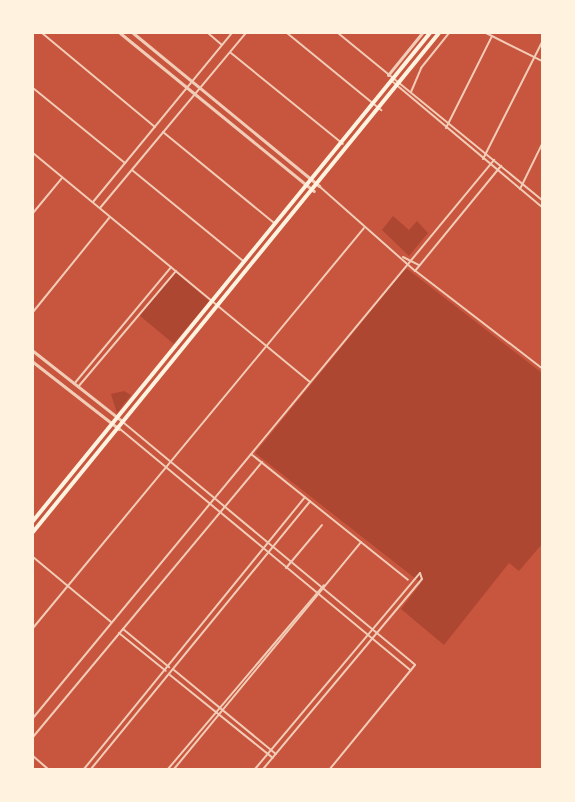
<!DOCTYPE html>
<style>
body{margin:0}
#map{position:relative;width:575px;height:802px;overflow:hidden;background:#c8553d;font-family:"Golos Text",sans-serif}
div>[style]{position:absolute}
[style*='--x']{left:calc(var(--x)*1px);top:calc(var(--y)*1px);width:calc(var(--w)*1px);rotate:calc(var(--a)*1deg)}
.green>*{inset:0;background:#ae4732;transform-origin:0 0}
.service>*{height:1.5px;margin:-0.75px;padding:0 0.75px;transform-origin:0.75px;border-radius:0.75px;background:#f1ccb7}
.minor>*{height:2px;margin:-1px;padding:0 1px;transform-origin:1px;border-radius:1px;background:#f1ccb7}
.tertiary>*{height:3px;margin:-1.5px;padding:0 1.5px;transform-origin:1.5px;border-radius:1.5px;background:#f1ccb7}
.primary>*{height:4px;margin:-2px;padding:0 2px;transform-origin:2px;border-radius:2px;background:#fff3e0}
span{translate:-50% -50%;white-space:nowrap;text-align:center;line-height:1.15;-webkit-text-stroke:4.5px #fff3e0;paint-order:stroke}
.frame{position:absolute;inset:0;border:34px solid #fff3e0;pointer-events:none}
</style>
<div id="map">
<div class="green">
<div style="clip-path:polygon(393px 216px,409px 230px,417px 221px,428px 233px,409px 256px,382px 230px)"></div>
<div style="clip-path:polygon(406px 268px,542px 373px,542px 544px,519px 571px,509px 563px,444px 645px,401px 609px,421px 583px,255px 453px)"></div>
<div style="left:175px;top:272px;width:45px;height:56px;rotate:40deg"></div>
<div style="clip-path:polygon(124px 391px,131px 395px,117px 413px,111px 394px)"></div>
</div>
<div class="service">
<div style="--x:416;--y:271;--w:159;--a:37.6"></div>
</div>
<div class="minor">
<div style="--x:42;--y:33;--w:147;--a:39.8"></div>
<div style="--x:208;--y:33;--w:18;--a:41"></div>
<div style="--x:287;--y:33;--w:122;--a:39.3"></div>
<div style="--x:338;--y:33;--w:264;--a:39.3"></div>
<div style="--x:486;--y:33;--w:63;--a:26.6"></div>
<div style="--x:231;--y:53;--w:144;--a:39.1"></div>
<div style="--x:393;--y:82;--w:194;--a:40"></div>
<div style="--x:33;--y:88;--w:119;--a:39.2"></div>
<div style="--x:411;--y:92;--w:26;--a:-67"></div>
<div style="--x:421;--y:68;--w:45;--a:-51.3"></div>
<div style="--x:446;--y:128;--w:103;--a:-63.4"></div>
<div style="--x:163;--y:132;--w:144;--a:39.3"></div>
<div style="--x:33;--y:153;--w:359;--a:39.6"></div>
<div style="--x:483;--y:159;--w:131;--a:-63.2"></div>
<div style="--x:132;--y:170;--w:144;--a:39.3"></div>
<div style="--x:319;--y:186;--w:128;--a:41.5"></div>
<div style="--x:415;--y:271;--w:136;--a:-50.7"></div>
<div style="--x:520;--y:189;--w:50;--a:-63.9"></div>
<div style="--x:93;--y:202;--w:219;--a:-50.6"></div>
<div style="--x:100;--y:208;--w:228;--a:-50.2"></div>
<div style="--x:33;--y:213;--w:45;--a:-50.4"></div>
<div style="--x:403;--y:257;--w:18;--a:27"></div>
<div style="--x:33;--y:312;--w:122;--a:-51"></div>
<div style="--x:74;--y:384;--w:152;--a:-50.3"></div>
<div style="--x:78;--y:387;--w:152;--a:-49.8"></div>
<div style="--x:124;--y:423;--w:378;--a:39.7"></div>
<div style="--x:415;--y:665;--w:134;--a:129.3"></div>
<div style="--x:120;--y:429;--w:378;--a:39.7"></div>
<div style="--x:251;--y:454;--w:201;--a:38.7"></div>
<div style="--x:33;--y:557;--w:102;--a:39.8"></div>
<div style="--x:286;--y:568;--w:56;--a:-50.1"></div>
<div style="--x:33;--y:628;--w:519;--a:-50.39"></div>
<div style="--x:123;--y:629;--w:60;--a:39.6"></div>
<div style="--x:119;--y:633;--w:60;--a:39"></div>
<div style="--x:174;--y:670;--w:132;--a:39.5"></div>
<div style="--x:170;--y:675;--w:132;--a:38.9"></div>
<div style="--x:33;--y:718;--w:724;--a:-50.44"></div>
<div style="--x:33;--y:737;--w:358;--a:-50.2"></div>
<div style="--x:33;--y:756;--w:20;--a:41"></div>
<div style="--x:84;--y:769;--w:350;--a:-50.9"></div>
<div style="--x:91;--y:769;--w:346;--a:-50.7"></div>
<div style="--x:168;--y:769;--w:241;--a:-49.7"></div>
<div style="--x:174;--y:769;--w:294;--a:-50.5"></div>
<div style="--x:255;--y:769;--w:256;--a:-49.9"></div>
<div style="--x:420;--y:573;--w:6;--a:72"></div>
<div style="--x:422;--y:579;--w:248;--a:129.9"></div>
</div>
<div class="tertiary">
<div style="--x:120;--y:33;--w:250;--a:39.2"></div>
<div style="--x:133;--y:33;--w:241;--a:39.4"></div>
<div style="--x:388;--y:75;--w:54;--a:-51"></div>
<div style="--x:33;--y:351;--w:113;--a:38.2"></div>
<div style="--x:33;--y:362;--w:109;--a:37.9"></div>
</div>
<div class="primary">
<div style="--x:33;--y:521;--w:629;--a:-50.87"></div>
<div style="--x:33;--y:532;--w:643;--a:-50.87"></div>
</div>
<div class="frame"></div>
</div>
